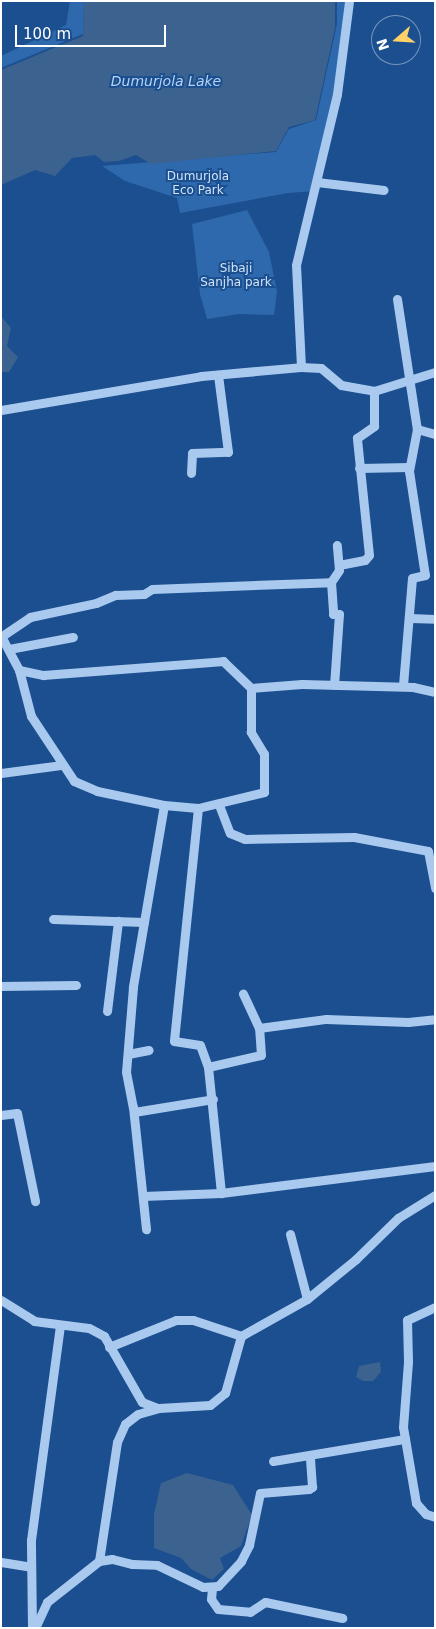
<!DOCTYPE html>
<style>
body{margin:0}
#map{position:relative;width:436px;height:1629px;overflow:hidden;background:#1b4f8f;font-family:"DejaVu Sans",sans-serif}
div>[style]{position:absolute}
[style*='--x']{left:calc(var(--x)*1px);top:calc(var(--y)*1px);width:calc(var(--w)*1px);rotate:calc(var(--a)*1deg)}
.green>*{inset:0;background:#2e69ad}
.water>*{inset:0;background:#3c6290}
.minor>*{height:9px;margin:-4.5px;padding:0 4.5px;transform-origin:4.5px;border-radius:4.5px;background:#a9c9ee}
span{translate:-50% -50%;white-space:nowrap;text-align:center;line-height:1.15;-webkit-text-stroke:4px #1b4f8f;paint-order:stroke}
.park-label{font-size:12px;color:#cfe3fa}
.water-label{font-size:14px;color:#b5d3f5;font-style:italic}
.frame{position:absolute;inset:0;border:2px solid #fff;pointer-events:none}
.north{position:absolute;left:371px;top:15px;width:50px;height:50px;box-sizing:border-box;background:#1b4f8f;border:1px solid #7695bc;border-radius:50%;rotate:251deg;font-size:14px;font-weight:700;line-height:20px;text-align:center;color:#fff}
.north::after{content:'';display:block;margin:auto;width:18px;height:22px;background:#ffd166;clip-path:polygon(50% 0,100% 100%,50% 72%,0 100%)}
.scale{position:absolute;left:15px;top:25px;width:151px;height:22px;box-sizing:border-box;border:2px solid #fff;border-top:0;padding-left:6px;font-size:15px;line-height:18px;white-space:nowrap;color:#fff;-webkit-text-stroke:4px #1b4f8f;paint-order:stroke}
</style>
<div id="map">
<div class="green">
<div style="clip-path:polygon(70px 1px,84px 1px,83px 34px,1px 68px,1px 56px,66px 25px)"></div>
<div style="clip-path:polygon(337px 1px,346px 1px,342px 48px,315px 191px,288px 193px,180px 213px,177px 198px,125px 181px,102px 166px,276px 152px,289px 129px,316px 120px,337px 24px)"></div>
<div style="clip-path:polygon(247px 210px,269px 252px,277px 292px,274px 315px,239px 314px,207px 319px,200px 294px,192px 224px)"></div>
</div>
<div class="water">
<div style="clip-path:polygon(84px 1px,335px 1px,335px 28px,315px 120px,289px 127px,276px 151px,151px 164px,136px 155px,119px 161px,104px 162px,95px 155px,72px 158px,55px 176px,35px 170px,1px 185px,1px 70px,83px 36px)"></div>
<div style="clip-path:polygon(1px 316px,11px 328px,7px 346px,18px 357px,9px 372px,1px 372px)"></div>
<div style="clip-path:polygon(380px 1362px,381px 1372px,373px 1381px,363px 1381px,356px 1377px,359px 1366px)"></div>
<div style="clip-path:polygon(187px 1473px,233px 1485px,252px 1515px,241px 1546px,220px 1558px,224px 1569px,212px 1580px,191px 1569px,181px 1558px,154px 1548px,154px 1514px,161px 1483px)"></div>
</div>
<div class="minor">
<div style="--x:317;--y:182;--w:67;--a:6.8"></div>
<div style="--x:397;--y:299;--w:132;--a:81.3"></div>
<div style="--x:417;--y:429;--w:43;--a:100.8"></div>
<div style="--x:409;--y:471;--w:105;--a:81.3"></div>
<div style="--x:425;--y:575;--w:13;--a:167"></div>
<div style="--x:412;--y:578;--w:108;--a:94.8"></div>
<div style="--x:301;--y:367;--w:102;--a:-92.8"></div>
<div style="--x:296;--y:265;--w:176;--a:-76.5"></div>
<div style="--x:337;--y:94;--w:94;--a:-82.6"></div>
<div style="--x:1;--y:410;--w:203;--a:-9.6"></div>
<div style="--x:201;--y:376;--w:100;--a:-5.1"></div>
<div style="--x:301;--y:367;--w:20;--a:3"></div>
<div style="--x:321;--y:368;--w:26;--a:40"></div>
<div style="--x:341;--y:385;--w:34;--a:10"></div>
<div style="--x:374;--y:391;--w:64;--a:-17.3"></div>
<div style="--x:417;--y:429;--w:19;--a:16"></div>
<div style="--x:359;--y:468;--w:50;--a:-1.1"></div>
<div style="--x:191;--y:473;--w:20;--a:-87"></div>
<div style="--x:192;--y:453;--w:36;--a:-2"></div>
<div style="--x:228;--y:452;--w:78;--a:-97.4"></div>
<div style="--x:339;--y:565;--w:26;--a:-11"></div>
<div style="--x:365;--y:560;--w:6;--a:-51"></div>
<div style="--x:369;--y:555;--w:118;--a:-95.9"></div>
<div style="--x:357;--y:438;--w:21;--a:-35"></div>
<div style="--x:374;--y:426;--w:35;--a:-90"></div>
<div style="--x:331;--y:582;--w:14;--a:-56"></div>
<div style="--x:339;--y:570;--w:25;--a:-95"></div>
<div style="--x:410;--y:618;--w:25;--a:2"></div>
<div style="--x:1;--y:636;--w:38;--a:62"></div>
<div style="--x:19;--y:670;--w:25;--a:12"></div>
<div style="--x:43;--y:675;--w:181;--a:-4.4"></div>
<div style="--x:223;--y:661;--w:39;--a:44"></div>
<div style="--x:251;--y:688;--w:51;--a:-4.5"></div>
<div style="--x:302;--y:684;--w:111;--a:1.5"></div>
<div style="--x:413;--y:687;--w:23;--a:13"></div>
<div style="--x:2;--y:636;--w:34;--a:-34"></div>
<div style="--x:30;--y:617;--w:67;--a:-12"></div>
<div style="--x:96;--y:603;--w:21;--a:-23"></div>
<div style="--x:115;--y:595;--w:29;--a:-2"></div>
<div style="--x:144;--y:594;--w:9;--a:-32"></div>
<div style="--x:152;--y:589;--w:179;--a:-2.2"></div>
<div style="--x:331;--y:582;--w:32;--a:86"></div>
<div style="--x:333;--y:614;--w:6;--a:0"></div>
<div style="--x:339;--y:614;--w:71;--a:94"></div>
<div style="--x:9;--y:649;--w:65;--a:-10.6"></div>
<div style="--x:19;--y:670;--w:48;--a:75.4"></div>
<div style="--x:31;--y:716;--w:78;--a:56.5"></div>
<div style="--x:74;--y:781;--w:25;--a:23"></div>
<div style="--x:97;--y:791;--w:68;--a:11.8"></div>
<div style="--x:164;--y:805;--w:185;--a:99.7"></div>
<div style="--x:133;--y:987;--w:85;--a:94.7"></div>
<div style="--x:126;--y:1072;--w:36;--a:79"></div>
<div style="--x:133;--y:1107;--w:123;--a:83.9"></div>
<div style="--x:1;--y:773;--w:62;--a:-7.5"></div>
<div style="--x:164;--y:805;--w:34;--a:5"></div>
<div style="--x:198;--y:808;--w:68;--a:-13.6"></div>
<div style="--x:264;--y:792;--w:38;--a:-90"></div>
<div style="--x:264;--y:754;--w:26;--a:-121"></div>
<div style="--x:251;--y:732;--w:44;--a:-90"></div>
<div style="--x:219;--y:805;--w:30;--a:69"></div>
<div style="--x:230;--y:833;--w:16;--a:22"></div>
<div style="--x:245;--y:839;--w:109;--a:-1.1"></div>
<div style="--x:354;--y:837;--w:75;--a:10.7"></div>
<div style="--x:428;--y:851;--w:38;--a:79"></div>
<div style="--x:198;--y:808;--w:234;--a:95.9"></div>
<div style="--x:174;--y:1041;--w:26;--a:9"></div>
<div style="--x:200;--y:1045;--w:23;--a:70"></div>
<div style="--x:208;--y:1067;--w:127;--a:84.1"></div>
<div style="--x:53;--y:919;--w:91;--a:1.9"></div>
<div style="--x:1;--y:986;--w:75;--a:-0.8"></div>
<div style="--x:107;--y:1011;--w:91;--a:-83"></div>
<div style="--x:259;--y:1028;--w:68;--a:-7.7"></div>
<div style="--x:326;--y:1019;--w:82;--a:2.1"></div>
<div style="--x:408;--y:1022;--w:27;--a:-6"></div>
<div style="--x:128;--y:1054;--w:21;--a:-11"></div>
<div style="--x:208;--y:1067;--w:54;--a:-12.8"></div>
<div style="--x:261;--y:1055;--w:27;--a:-94"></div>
<div style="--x:259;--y:1028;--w:38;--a:-115"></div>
<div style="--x:134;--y:1112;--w:80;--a:-9.3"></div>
<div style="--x:1;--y:1115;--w:16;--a:-7"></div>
<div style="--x:17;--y:1113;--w:90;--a:78.4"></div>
<div style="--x:143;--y:1196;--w:78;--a:-2.2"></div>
<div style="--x:221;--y:1193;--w:216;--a:-7.2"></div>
<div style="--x:290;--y:1234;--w:67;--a:75.3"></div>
<div style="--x:1;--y:1300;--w:39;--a:32"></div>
<div style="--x:34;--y:1321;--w:55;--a:7.3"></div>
<div style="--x:89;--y:1328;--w:17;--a:28"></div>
<div style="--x:104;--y:1336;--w:76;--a:60.1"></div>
<div style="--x:142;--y:1402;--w:17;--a:21"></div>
<div style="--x:435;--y:1307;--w:31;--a:155"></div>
<div style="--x:407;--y:1320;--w:42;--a:88.6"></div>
<div style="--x:408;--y:1362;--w:65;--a:94.4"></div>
<div style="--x:403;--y:1427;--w:77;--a:80.3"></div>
<div style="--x:416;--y:1503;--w:15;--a:48"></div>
<div style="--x:426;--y:1514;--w:9;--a:18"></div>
<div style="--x:109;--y:1347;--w:72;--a:-21.9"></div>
<div style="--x:176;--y:1320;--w:17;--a:0"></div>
<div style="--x:193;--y:1320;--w:51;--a:18.4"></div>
<div style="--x:273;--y:1461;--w:134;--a:-9.5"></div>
<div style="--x:99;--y:1561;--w:120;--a:-81.4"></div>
<div style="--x:117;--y:1442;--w:20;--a:-66"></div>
<div style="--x:125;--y:1424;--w:16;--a:-38"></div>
<div style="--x:138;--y:1414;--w:22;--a:-16"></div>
<div style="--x:159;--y:1408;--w:51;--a:-3.4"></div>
<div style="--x:210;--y:1405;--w:19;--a:-39"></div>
<div style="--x:225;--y:1393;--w:59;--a:-74.3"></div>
<div style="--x:241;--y:1336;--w:76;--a:-29.3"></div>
<div style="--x:307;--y:1299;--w:63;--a:-39.2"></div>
<div style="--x:356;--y:1259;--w:59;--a:-44.3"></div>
<div style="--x:398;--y:1218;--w:44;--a:-31.9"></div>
<div style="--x:1;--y:1562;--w:30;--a:9"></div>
<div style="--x:212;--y:1588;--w:11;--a:95"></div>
<div style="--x:211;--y:1599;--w:12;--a:55"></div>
<div style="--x:218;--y:1609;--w:32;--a:5"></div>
<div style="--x:250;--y:1612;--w:18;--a:-34"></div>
<div style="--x:265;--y:1602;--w:79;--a:11.7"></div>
<div style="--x:32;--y:1628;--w:88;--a:-90.7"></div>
<div style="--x:31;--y:1540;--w:216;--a:-82.3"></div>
<div style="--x:35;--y:1628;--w:29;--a:-65"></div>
<div style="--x:47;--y:1602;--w:66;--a:-38.3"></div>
<div style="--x:99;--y:1561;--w:13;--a:-9"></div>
<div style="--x:112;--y:1559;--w:21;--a:14"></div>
<div style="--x:132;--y:1564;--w:25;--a:2"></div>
<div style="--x:157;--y:1565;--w:51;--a:25.6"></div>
<div style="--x:203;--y:1587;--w:15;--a:-4"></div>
<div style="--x:218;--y:1586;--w:34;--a:-47"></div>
<div style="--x:241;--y:1561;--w:18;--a:-63"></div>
<div style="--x:249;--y:1545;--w:53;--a:-78.1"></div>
<div style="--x:260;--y:1493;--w:49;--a:-4.7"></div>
<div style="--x:309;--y:1489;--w:4;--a:-34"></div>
<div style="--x:312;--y:1487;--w:32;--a:-94"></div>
</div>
<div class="park-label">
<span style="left:198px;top:184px">Dumurjola<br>Eco Park</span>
<span style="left:236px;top:276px">Sibaji<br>Sanjha park</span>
</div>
<div class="water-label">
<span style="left:166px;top:81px">Dumurjola Lake</span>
</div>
<div class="frame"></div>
<div class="north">N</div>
<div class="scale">100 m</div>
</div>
